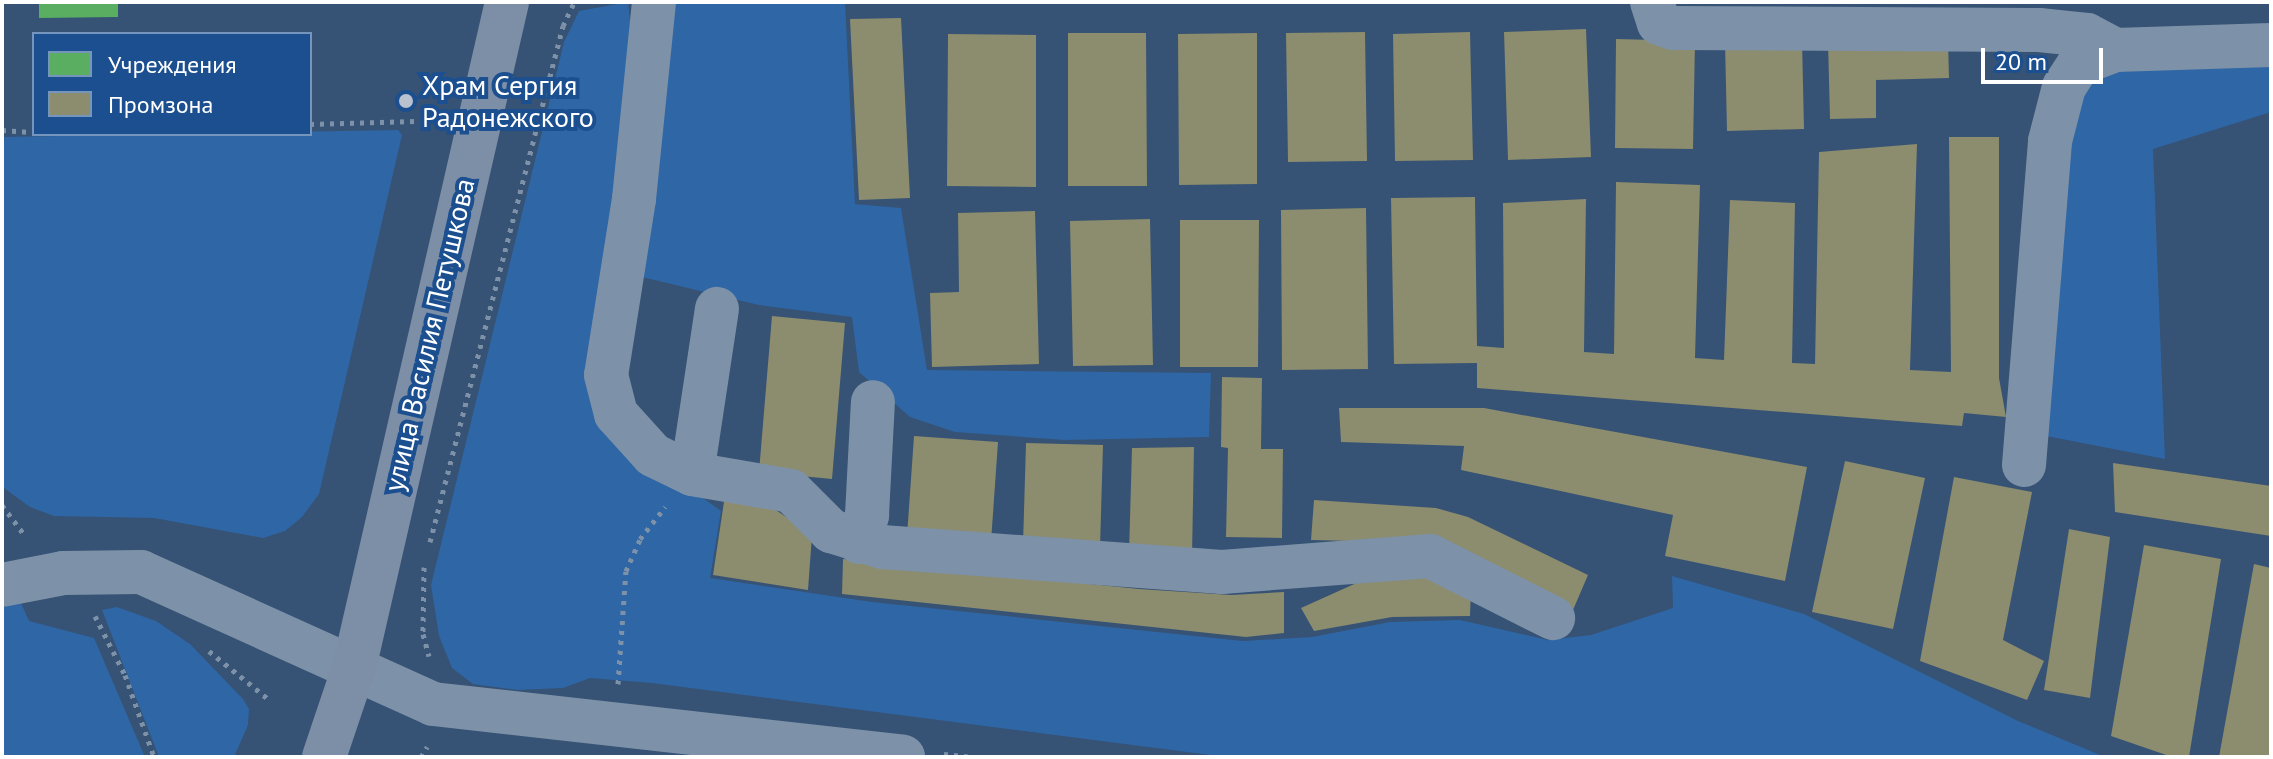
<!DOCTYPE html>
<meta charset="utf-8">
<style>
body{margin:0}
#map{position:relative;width:2273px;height:759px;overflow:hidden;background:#365274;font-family:"PT Sans",sans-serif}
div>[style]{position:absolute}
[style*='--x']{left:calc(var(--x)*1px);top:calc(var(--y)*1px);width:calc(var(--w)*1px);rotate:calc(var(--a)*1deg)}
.green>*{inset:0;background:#2f66a5}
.public>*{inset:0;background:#5aae61}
.industry>*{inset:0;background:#8c8c6e}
.path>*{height:5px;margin-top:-2.5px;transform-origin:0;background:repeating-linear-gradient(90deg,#7d92a8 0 4px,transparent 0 10px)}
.minor>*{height:44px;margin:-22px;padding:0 22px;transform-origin:22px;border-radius:22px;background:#7d92a8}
.major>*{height:44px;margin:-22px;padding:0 22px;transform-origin:22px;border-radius:22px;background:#7d8ea7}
.dots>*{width:22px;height:22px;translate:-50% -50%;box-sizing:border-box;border:4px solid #1b4f8f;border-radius:50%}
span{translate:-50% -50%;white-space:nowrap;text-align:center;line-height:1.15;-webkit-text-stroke:8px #1b4f8f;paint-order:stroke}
.poi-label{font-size:28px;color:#fff}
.left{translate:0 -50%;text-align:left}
.street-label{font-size:28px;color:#fff}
.frame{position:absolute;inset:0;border:4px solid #fff;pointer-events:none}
.legend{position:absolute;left:32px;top:32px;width:280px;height:104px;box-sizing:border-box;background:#1b4f8f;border:2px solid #7695bc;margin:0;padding:10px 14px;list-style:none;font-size:24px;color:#fff}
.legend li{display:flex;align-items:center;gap:16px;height:40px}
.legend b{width:40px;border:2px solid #7695bc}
.scale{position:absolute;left:1981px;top:48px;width:122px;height:36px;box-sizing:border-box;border:4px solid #fff;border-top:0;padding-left:10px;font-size:24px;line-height:28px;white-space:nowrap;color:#fff;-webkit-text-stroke:6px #1b4f8f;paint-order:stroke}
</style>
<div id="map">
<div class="green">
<i style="clip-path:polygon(628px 2px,632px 38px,669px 2px,845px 2px,855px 204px,901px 208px,927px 370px,1211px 373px,1209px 437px,1065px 440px,955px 432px,910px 417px,859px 372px,852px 317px,759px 305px,621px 272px,594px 381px,699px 495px,721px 511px,710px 578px,872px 602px,1243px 641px,1312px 637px,1390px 622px,1460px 620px,1548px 640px,1591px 635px,1673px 608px,1672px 576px,1804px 614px,2018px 721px,2105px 757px,1226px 757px,652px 683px,590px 678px,563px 688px,518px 690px,473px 684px,452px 668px,439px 636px,431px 585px,564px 42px,579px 11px)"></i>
<i style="clip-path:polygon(2271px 59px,2271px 112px,2153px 149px,2165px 459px,2041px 435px,2071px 116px,2090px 85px,2121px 70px)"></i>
<i style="clip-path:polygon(398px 130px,402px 135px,319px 494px,302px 517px,285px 531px,263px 538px,154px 518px,54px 516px,30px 507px,4px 488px,2px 137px)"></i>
<i style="clip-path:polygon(2px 560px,29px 621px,94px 638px,145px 757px,2px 757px)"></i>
<i style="clip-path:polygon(117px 607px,156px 621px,190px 644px,243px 699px,249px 709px,248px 725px,234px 757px,159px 757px,102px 610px)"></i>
</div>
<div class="public">
<i style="clip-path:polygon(39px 2px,118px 2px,118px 17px,39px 18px)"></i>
</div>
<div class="industry">
<i style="clip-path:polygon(901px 18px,910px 198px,859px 200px,850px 19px)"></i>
<i style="clip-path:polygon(1586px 29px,1591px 157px,1508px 160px,1504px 32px)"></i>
<i style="clip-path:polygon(1365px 32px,1367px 161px,1288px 162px,1286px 33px)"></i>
<i style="clip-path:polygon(1470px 32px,1473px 160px,1395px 161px,1393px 34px)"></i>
<i style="clip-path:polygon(1068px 33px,1146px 33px,1147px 186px,1068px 186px)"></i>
<i style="clip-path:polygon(1257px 33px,1257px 184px,1179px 185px,1178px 34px)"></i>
<i style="clip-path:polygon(948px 34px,1036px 35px,1036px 187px,947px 186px)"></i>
<i style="clip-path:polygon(1616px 39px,1695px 41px,1693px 149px,1615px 148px)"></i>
<i style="clip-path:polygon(1948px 39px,1949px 78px,1876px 80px,1876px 118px,1830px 119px,1828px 42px)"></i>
<i style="clip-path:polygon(1802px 40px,1804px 129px,1727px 131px,1725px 42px)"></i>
<i style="clip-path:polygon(1949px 137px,1999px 137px,1999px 378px,2006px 417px,1964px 413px,1962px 426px,1477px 388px,1477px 363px,1394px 364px,1391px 198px,1475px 197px,1477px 346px,1504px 348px,1503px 203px,1586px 199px,1584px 352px,1614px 354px,1616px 182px,1700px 185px,1695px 358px,1724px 360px,1730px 200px,1795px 203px,1792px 363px,1815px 364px,1819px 152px,1917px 144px,1910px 370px,1951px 372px)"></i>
<i style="clip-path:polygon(1366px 208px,1368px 369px,1282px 370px,1281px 210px)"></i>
<i style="clip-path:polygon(1035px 211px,1039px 364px,932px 367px,930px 293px,959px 292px,958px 213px)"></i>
<i style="clip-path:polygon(1150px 219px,1153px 365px,1073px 366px,1070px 221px)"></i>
<i style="clip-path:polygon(1180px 220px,1259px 220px,1258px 367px,1180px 367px)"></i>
<i style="clip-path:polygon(772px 316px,845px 323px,832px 479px,759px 472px)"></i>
<i style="clip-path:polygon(1222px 377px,1262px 378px,1261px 449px,1283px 449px,1282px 538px,1226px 537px,1228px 448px,1221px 447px)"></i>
<i style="clip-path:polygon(1339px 408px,1484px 408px,1807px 467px,1785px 581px,1665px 556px,1673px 515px,1461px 470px,1464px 446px,1341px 442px)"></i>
<i style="clip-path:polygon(914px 436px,998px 442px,991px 542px,907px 536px)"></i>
<i style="clip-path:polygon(1026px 443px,1103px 445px,1100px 548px,1023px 545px)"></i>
<i style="clip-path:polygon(1194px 447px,1192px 556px,1129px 554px,1132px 448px)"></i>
<i style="clip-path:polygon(1845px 461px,1925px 478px,1893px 629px,1812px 612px)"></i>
<i style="clip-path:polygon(2113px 463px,2271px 486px,2271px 536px,2115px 512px)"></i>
<i style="clip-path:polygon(1954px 477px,2032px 492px,2003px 640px,2044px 661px,2027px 700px,1920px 661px)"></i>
<i style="clip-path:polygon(725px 495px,776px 510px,812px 535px,808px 590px,713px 575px)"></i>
<i style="clip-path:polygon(1314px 500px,1436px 508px,1468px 517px,1588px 575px,1573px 610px,1440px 543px,1311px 540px)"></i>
<i style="clip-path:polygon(2069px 529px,2110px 537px,2090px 698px,2044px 690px)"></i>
<i style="clip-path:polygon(2144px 545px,2221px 559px,2189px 757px,2172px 757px,2111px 736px)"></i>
<i style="clip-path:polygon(843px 559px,1139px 589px,1231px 595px,1284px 592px,1284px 633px,1246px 637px,842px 594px)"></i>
<i style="clip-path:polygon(2254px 564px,2271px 568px,2271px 757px,2219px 757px)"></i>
<i style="clip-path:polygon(1400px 572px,1471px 588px,1470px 616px,1392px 617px,1314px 631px,1301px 608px,1372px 576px)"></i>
</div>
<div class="path">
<i style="--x:310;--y:124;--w:105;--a:-1.6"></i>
<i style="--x:2;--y:130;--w:32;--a:4"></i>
<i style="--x:2;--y:505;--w:39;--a:53"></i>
<i style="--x:430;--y:542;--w:533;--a:-75.55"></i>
<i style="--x:563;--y:26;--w:26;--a:-65"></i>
<i style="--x:424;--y:567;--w:67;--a:90.9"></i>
<i style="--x:423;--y:634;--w:23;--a:75"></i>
<i style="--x:95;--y:616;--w:66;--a:63"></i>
<i style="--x:125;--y:675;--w:87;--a:70.5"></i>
<i style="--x:209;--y:651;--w:75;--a:39"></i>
<i style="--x:618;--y:684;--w:113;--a:-86"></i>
<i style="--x:626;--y:571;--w:35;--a:-66"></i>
<i style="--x:640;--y:539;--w:41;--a:-52"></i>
<i style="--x:944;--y:754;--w:27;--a:6"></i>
<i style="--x:421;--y:757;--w:12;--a:-59"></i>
</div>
<div class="minor">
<i style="--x:654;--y:2;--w:198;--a:95.8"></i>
<i style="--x:634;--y:199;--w:178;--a:99"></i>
<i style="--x:606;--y:375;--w:40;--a:75.6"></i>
<i style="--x:616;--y:414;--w:55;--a:47.9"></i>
<i style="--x:653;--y:455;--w:43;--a:26"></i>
<i style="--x:692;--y:474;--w:100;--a:9.7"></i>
<i style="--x:791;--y:491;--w:57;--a:45"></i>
<i style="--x:831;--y:531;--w:53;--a:17.4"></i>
<i style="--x:882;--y:547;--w:341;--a:4.2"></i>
<i style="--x:1222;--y:572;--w:209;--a:-4.4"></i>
<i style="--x:1430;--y:556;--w:138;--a:26.8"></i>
<i style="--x:1652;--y:2;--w:22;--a:72"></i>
<i style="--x:1659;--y:23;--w:15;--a:20"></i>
<i style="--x:1673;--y:28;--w:366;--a:0.3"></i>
<i style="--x:2039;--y:30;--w:48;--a:5.9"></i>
<i style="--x:2087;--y:35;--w:32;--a:28"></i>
<i style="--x:2024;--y:465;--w:325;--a:-85.4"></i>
<i style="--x:2050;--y:141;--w:56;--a:-75.5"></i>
<i style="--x:2064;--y:87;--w:27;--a:-57"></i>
<i style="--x:2079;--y:64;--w:39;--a:-21"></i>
<i style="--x:2115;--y:50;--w:156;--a:-1.8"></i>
<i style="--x:692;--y:474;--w:167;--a:-81.4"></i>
<i style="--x:859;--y:542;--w:28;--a:-73"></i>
<i style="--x:867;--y:515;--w:113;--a:-87"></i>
<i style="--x:2;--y:585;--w:62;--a:-11.1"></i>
<i style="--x:63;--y:573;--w:78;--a:-0.7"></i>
<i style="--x:141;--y:572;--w:320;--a:24.3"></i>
<i style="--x:433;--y:704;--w:473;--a:6.4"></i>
</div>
<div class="major">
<i style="--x:324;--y:757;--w:94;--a:-71.4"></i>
<i style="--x:354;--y:668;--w:683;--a:-77.06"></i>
</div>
<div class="dots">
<i style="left:406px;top:101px;background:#b9c2ce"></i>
</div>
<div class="poi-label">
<span class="left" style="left:422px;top:101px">Храм Сергия<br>Радонежского</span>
</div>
<div class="street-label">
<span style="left:429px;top:335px;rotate:-77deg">улица Василия Петушкова</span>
</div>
<div class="frame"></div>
<ul class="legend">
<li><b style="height:22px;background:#5aae61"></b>Учреждения</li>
<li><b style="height:22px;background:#8c8c6e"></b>Промзона</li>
</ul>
<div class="scale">20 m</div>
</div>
